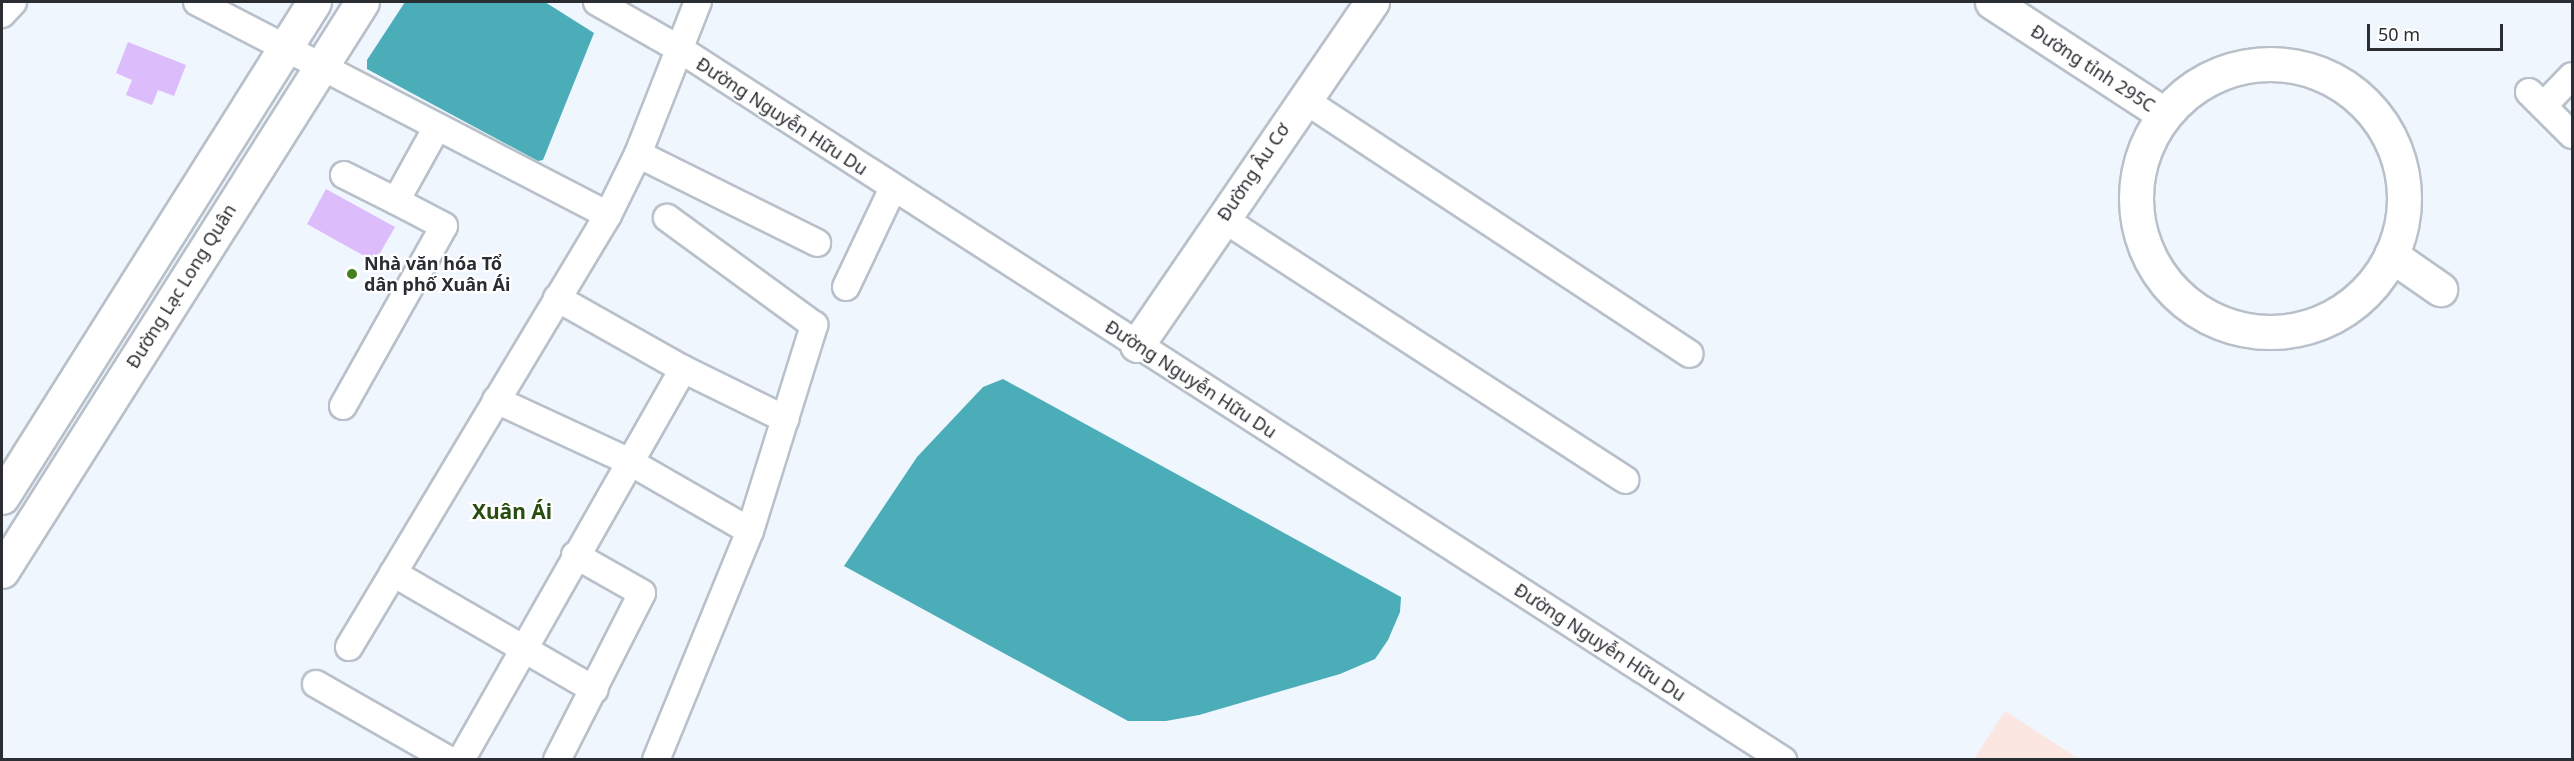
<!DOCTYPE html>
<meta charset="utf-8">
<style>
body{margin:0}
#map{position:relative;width:2574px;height:761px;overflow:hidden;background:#f0f6fe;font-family:"Noto Sans",sans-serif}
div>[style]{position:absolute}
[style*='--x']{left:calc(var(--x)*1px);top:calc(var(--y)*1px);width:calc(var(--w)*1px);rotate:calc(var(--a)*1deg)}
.commercial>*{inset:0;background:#fbe6e2}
.water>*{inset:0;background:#4badb8}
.building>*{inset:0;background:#dcbcfa}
.roads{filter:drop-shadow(2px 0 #b8c0c9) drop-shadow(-2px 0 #b8c0c9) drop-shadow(0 2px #b8c0c9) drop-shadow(0 -2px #b8c0c9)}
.minor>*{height:26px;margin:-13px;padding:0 13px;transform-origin:13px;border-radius:13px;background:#fff}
.major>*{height:33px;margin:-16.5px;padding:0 16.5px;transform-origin:16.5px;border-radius:16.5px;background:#fff}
.major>.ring{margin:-16.5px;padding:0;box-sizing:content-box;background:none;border:33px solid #fff;border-radius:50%}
.dots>*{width:16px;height:16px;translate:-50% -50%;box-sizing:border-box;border:3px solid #fff;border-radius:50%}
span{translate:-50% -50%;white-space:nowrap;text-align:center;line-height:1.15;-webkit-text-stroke:4.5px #fff;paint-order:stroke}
.street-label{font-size:18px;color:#2a2d31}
.poi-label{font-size:18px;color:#2a2d31;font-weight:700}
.left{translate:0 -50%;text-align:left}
.quarter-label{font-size:21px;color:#274e0f;font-weight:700}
.frame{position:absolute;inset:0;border:3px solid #2a2d31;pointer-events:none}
.scale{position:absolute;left:2367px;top:24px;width:136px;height:27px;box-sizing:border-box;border:3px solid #2a2d31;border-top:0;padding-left:8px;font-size:18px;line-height:21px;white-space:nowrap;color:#2a2d31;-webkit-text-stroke:4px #fff;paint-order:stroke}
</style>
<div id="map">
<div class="commercial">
<i style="clip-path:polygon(2005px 711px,2079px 759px,1974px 759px)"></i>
</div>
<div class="water">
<i style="clip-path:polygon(405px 2px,545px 2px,594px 33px,543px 160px,538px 161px,367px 69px,367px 60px)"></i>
<i style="clip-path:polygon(1003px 379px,1401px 597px,1400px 612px,1388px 640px,1375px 659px,1340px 674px,1199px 715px,1166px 721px,1128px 721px,844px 566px,917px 457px,983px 387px)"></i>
</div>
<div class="building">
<i style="clip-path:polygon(128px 42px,186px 65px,174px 96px,158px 90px,152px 105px,126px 95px,132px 80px,116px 73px)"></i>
<i style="clip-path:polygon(326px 189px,395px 227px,375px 262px,307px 224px)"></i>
</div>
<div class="roads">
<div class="minor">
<i style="--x:197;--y:2;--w:463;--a:27.4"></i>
<i style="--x:597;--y:2;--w:93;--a:29.6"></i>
<i style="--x:678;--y:48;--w:1315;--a:32.8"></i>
<i style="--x:2;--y:14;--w:16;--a:-47"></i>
<i style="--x:2529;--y:92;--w:61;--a:45"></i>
<i style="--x:1303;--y:99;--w:463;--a:33.4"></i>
<i style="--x:2544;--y:105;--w:40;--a:-46"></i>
<i style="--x:638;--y:154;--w:200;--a:26.4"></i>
<i style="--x:344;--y:175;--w:58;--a:26.6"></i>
<i style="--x:1222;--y:218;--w:481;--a:33"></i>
<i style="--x:846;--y:287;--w:110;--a:-64.6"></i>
<i style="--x:557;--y:298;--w:145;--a:29.4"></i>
<i style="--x:683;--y:369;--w:114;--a:26.1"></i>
<i style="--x:496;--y:400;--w:148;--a:24.8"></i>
<i style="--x:630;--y:462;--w:138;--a:29.9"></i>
<i style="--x:343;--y:406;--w:206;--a:-60.7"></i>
<i style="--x:444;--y:226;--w:54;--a:-152.5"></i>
<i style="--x:396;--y:201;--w:85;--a:-61"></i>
<i style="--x:393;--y:573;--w:233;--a:30.1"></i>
<i style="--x:349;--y:647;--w:504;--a:-59.06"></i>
<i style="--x:608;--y:215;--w:68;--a:-63.8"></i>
<i style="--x:638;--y:154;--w:163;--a:-68.5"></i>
<i style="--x:316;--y:684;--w:153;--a:29.7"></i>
<i style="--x:461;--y:760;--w:450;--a:-60.4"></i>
<i style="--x:557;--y:760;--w:187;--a:-63"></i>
<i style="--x:642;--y:593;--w:77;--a:-150.4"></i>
<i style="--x:656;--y:760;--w:248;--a:-67.7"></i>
<i style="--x:750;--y:531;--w:216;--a:-72.7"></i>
<i style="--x:814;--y:325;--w:182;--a:-143.9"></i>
</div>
<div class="major">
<i style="--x:1992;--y:2;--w:205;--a:33.1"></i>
<i class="ring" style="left:2136px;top:64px;width:235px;height:235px"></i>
<i style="--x:2391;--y:255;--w:60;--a:34.8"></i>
<i style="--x:1137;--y:345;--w:416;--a:-55.6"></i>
<i style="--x:2;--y:497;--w:585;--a:-57.78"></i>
<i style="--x:2;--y:571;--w:673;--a:-57.68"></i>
</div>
</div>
<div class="dots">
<i style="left:352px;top:274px;background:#43801d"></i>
</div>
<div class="street-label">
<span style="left:2093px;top:68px;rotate:33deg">Đường tỉnh 295C</span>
<span style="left:782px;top:116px;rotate:33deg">Đường Nguyễn Hữu Du</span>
<span style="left:1253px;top:172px;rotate:-56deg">Đường Âu Cơ</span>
<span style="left:181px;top:286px;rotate:-58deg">Đường Lạc Long Quân</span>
<span style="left:1191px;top:379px;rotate:33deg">Đường Nguyễn Hữu Du</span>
<span style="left:1600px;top:642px;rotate:33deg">Đường Nguyễn Hữu Du</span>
</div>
<div class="poi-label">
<span class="left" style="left:364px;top:274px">Nhà văn hóa Tổ<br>dân phố Xuân Ái</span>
</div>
<div class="quarter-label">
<span style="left:512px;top:511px">Xuân Ái</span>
</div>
<div class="frame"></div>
<div class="scale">50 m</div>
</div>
